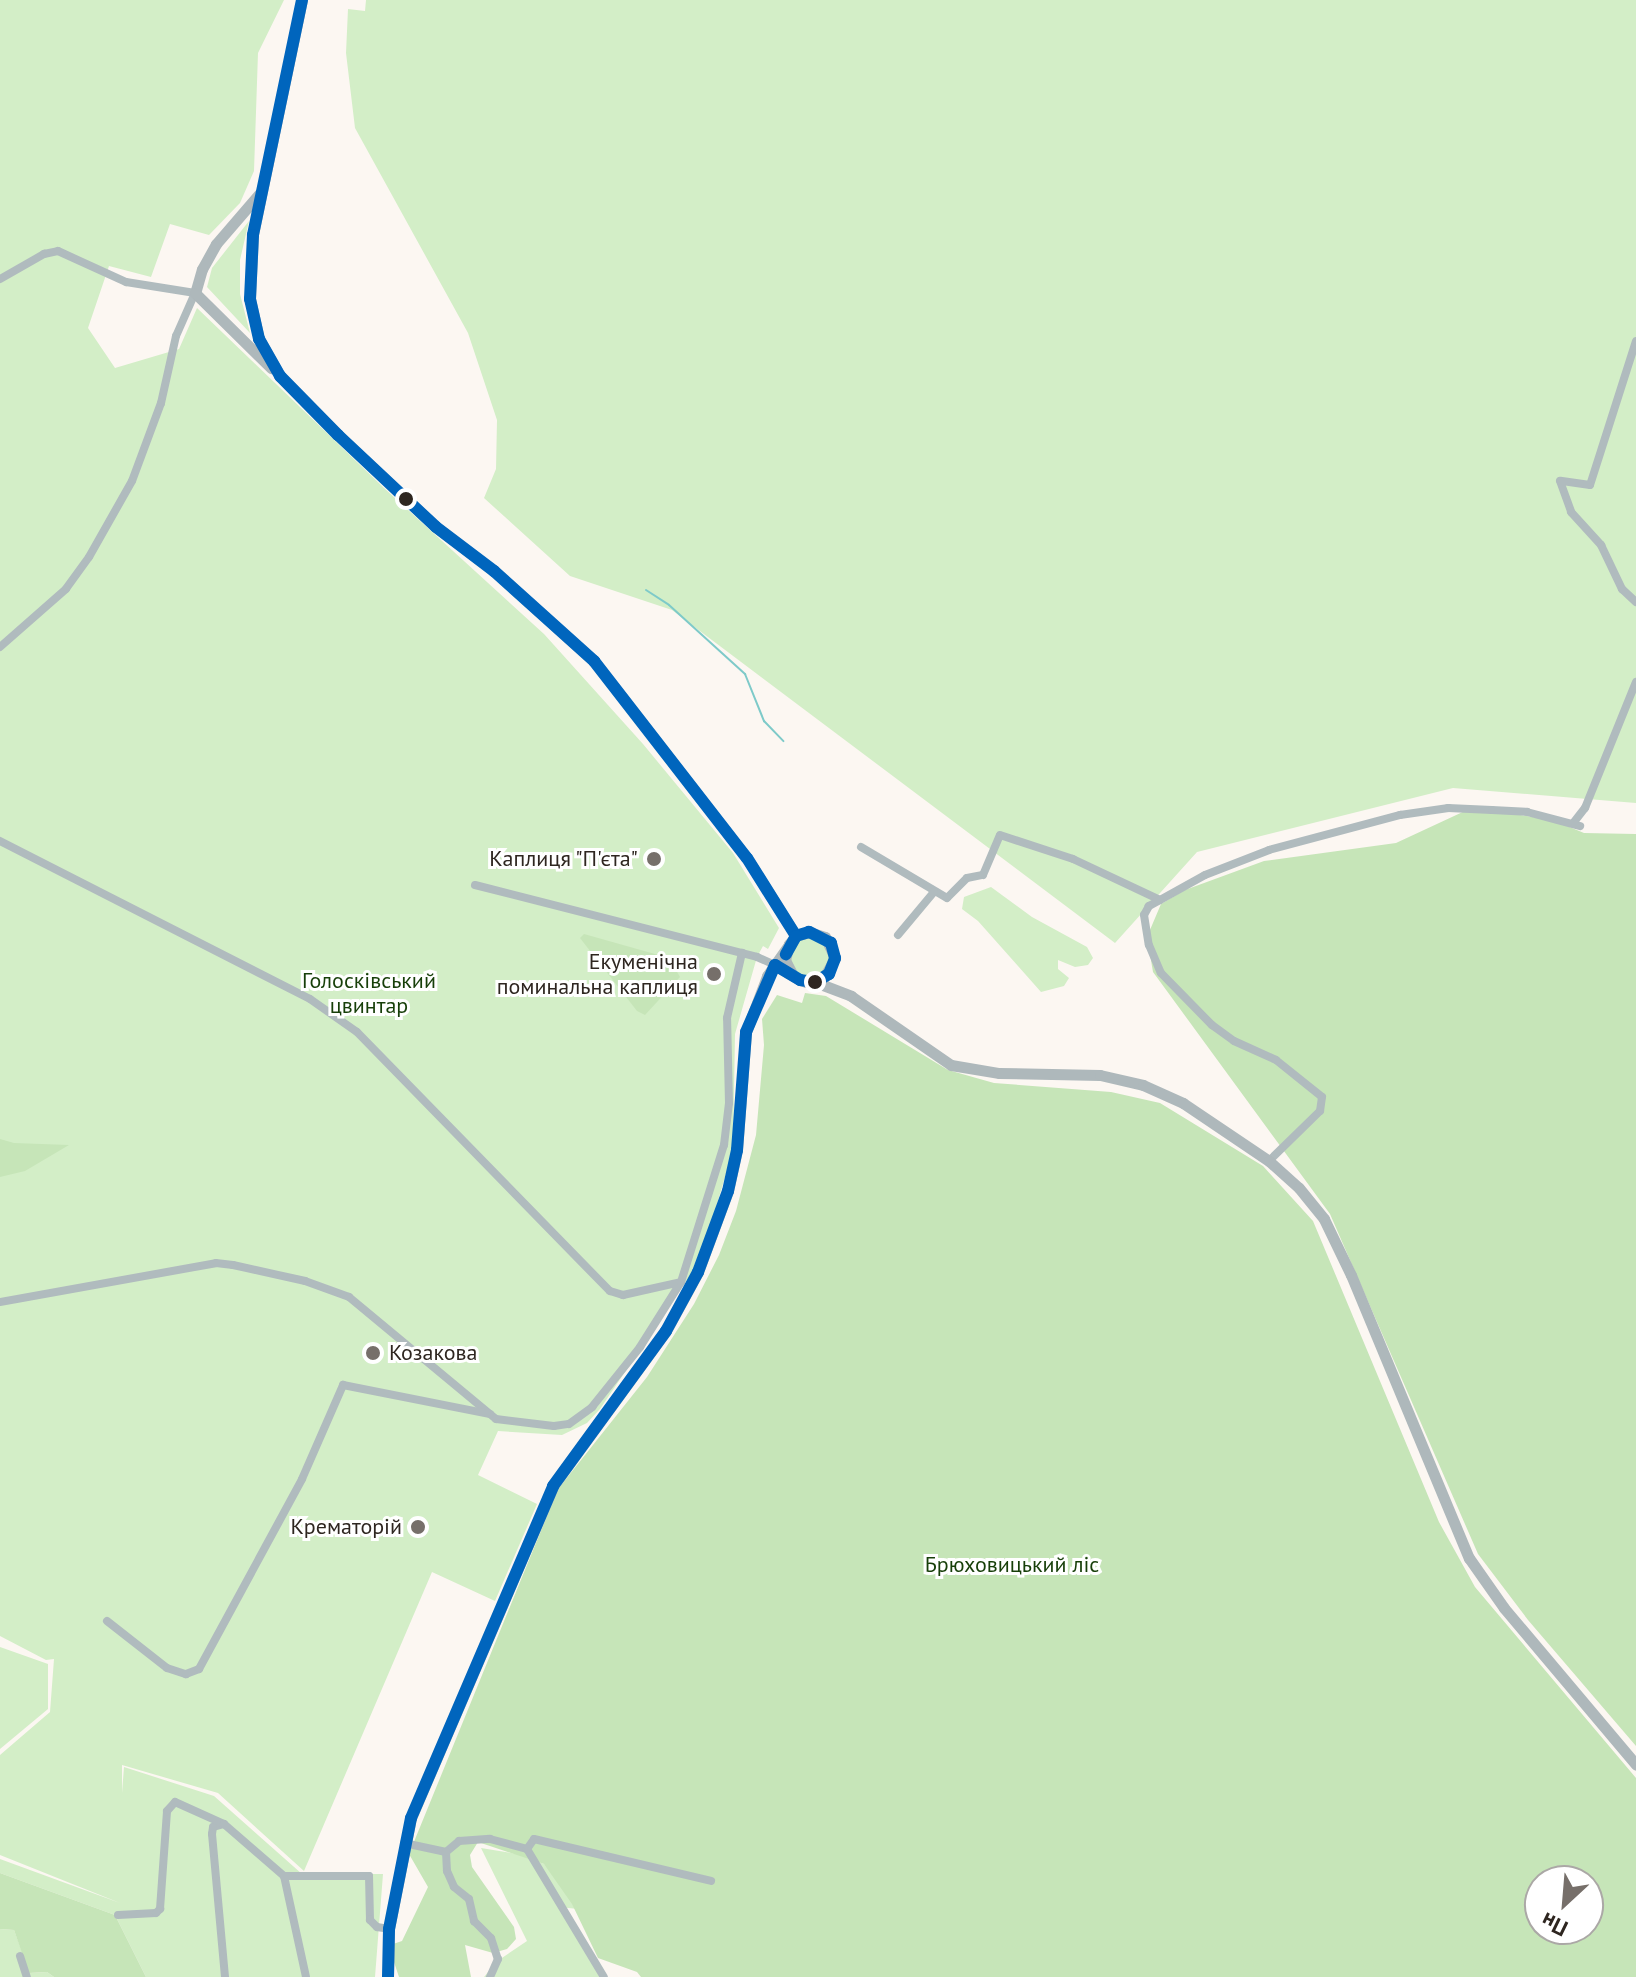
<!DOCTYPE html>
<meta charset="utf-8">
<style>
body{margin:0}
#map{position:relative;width:1636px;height:1977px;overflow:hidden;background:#fcf7f2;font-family:"PT Sans",sans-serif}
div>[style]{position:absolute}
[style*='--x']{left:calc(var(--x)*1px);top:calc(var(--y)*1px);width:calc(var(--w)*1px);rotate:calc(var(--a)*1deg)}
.green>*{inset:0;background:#d3eec7}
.forest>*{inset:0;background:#c6e5b8}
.stream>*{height:2px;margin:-1px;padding:0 1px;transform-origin:1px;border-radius:1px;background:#7ecac9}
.street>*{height:8px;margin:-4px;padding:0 4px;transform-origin:4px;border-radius:4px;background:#b0bbbe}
.secondary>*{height:11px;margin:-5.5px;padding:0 5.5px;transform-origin:5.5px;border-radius:5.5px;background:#aeb8bb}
.bus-1>*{height:12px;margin:-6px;padding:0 6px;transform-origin:6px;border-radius:6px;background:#0065bd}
.dots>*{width:22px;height:22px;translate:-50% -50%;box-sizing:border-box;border:4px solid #fff;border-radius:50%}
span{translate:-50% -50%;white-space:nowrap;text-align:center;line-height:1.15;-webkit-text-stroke:6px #fff;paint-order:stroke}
.poi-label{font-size:22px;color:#2e2620}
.right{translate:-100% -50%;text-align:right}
.left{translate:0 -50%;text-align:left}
.park-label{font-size:22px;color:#173f09}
.north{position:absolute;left:1524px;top:1865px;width:80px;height:80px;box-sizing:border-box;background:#fff;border:2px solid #aba8a6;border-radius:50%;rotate:206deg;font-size:22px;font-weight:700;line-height:32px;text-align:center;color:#2e2620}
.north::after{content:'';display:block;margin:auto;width:28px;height:36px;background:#766f6a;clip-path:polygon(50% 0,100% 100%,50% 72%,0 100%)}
</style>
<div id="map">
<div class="green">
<i style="clip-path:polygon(0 0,284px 0,258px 53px,254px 171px,240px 203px,209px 235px,170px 224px,151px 277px,109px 266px,88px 328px,115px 368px,179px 349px,197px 308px,384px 488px,544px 634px,643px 744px,733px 853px,779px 928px,768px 949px,763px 946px,757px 957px,735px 1034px,733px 1150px,714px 1214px,691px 1274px,600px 1409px,587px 1423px,562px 1435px,498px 1431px,478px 1475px,537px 1504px,495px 1601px,432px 1572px,304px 1871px,218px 1793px,122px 1765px,122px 1793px,124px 1767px,214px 1796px,302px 1874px,383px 1874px,375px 1977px,146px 1977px,115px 1915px,0 1873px,0 1859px,120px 1903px,0 1855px,0 1755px,50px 1712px,54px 1659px,46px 1660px,0 1636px)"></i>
<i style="clip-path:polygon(366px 0,1636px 0,1636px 803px,1453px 788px,1197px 852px,1115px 943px,672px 610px,570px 576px,484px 498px,496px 469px,497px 420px,468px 333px,355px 128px,346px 53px,348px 9px,365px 11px)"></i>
<i style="clip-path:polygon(249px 221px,240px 260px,240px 294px,250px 333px,207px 287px,212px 268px)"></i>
<i style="clip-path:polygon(991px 887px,1032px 917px,1087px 947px,1093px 958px,1088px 965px,1075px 967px,1058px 960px,1058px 969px,1069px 978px,1064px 986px,1041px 992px,978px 921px,962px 909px,964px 897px)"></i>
<i style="clip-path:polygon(801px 934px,831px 943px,829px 974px,800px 980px,786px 952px)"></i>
<i style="clip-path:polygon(0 1647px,48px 1664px,48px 1709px,0 1749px)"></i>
<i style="clip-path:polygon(481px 1848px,517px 1854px,700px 1922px,559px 1907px,602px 1977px,484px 1977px,496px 1962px,527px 1941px)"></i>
<i style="clip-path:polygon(0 1929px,14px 1930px,30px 1973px,47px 1972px,54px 1977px,0 1977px)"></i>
</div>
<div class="forest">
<i style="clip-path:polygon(1467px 810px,1492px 810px,1555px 821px,1584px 833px,1636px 834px,1636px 1746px,1528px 1620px,1478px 1554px,1330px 1214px,1153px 972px,1147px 937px,1161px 904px,1185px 890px,1264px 861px,1396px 843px)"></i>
<i style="clip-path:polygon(584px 934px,669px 958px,680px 977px,645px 1015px,637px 1011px,580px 938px)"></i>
<i style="clip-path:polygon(evenodd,805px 993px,826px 996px,948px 1070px,994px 1083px,1111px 1092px,1160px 1103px,1263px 1166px,1313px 1221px,1439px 1522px,1475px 1587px,1636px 1778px,1636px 1977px,641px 1977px,637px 1972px,598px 1958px,572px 1904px,544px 1864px,478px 1842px,470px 1855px,472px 1867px,514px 1927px,516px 1939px,507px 1949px,493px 1953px,465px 1945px,471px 1977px,399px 1977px,393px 1959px,393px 1944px,402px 1941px,428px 1887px,409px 1854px,558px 1489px,647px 1377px,694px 1304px,719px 1255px,736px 1211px,756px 1135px,764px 1045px,762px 1019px,777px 995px,802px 1003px,805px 993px,1540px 1881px,1588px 1881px,1588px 1929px,1540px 1929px,1540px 1881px)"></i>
<i style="clip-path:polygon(0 1139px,14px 1143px,69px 1145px,25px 1171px,0 1177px)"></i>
<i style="clip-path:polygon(0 1873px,115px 1915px,146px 1977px,54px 1977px,47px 1972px,29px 1973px,14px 1930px,0 1929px)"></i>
</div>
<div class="stream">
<i style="--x:646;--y:590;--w:27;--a:33"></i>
<i style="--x:669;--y:605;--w:103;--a:42.2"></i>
<i style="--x:745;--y:674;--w:51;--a:68"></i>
<i style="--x:764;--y:721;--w:28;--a:46"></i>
</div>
<div class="street">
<i style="--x:0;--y:279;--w:51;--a:-29.6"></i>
<i style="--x:44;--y:254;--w:14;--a:-12"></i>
<i style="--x:58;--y:251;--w:75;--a:24.5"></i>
<i style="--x:126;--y:282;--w:70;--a:9.1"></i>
<i style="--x:195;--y:293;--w:47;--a:113.8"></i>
<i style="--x:176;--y:336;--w:69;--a:102.6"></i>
<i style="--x:161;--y:403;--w:83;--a:110.4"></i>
<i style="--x:132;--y:481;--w:87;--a:119.5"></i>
<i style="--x:89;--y:557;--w:39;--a:126"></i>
<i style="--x:66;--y:589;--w:88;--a:138.7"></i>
<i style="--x:1636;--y:341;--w:151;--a:107.7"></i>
<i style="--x:1590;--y:485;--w:30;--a:-172"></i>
<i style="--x:1560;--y:481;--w:33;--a:70"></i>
<i style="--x:1571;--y:512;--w:45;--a:47.7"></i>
<i style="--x:1601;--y:545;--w:49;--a:64.5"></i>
<i style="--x:1622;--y:589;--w:19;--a:43"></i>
<i style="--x:1574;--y:822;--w:18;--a:-52"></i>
<i style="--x:1585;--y:808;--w:136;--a:-68"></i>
<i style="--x:0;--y:841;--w:348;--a:27"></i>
<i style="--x:310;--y:999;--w:57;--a:35.1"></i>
<i style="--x:357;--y:1032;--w:362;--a:45.7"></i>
<i style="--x:610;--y:1291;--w:14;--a:17"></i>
<i style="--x:623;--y:1295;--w:59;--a:-12.6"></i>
<i style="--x:861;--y:847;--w:100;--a:30.7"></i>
<i style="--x:947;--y:898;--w:28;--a:-45"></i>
<i style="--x:967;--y:878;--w:16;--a:-11"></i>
<i style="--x:983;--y:875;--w:43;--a:-67"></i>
<i style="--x:1000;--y:835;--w:77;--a:18.2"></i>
<i style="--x:1073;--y:859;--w:96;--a:25.2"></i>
<i style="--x:1160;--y:900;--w:51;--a:-29.1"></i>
<i style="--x:1205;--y:875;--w:69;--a:-21.3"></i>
<i style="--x:1269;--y:850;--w:136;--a:-15"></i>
<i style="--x:1400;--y:815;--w:49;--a:-8.3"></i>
<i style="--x:1448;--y:808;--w:44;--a:2.6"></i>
<i style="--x:1492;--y:810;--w:35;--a:3"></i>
<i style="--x:1527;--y:812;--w:55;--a:14.8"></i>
<i style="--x:475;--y:885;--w:291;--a:14.3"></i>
<i style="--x:757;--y:957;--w:20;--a:24"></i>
<i style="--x:1160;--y:900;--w:13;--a:151"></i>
<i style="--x:1149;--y:906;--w:10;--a:119"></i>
<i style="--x:1144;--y:915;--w:30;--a:81"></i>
<i style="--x:1149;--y:945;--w:30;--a:67"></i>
<i style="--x:1161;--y:973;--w:73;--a:45.6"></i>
<i style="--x:1212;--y:1025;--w:27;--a:36"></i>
<i style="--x:1234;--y:1041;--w:46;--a:24.3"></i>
<i style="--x:1276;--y:1060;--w:59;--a:38.8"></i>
<i style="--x:1322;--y:1097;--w:14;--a:98"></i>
<i style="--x:1320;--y:1111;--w:71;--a:135.6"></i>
<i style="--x:898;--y:935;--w:56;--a:-50.1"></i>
<i style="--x:0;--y:1302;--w:219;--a:-10.2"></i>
<i style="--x:216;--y:1263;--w:17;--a:7"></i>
<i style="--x:233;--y:1265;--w:74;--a:12.5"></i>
<i style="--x:305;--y:1281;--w:47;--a:20"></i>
<i style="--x:349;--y:1297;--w:191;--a:39.7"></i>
<i style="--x:496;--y:1419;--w:58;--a:6.9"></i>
<i style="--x:554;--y:1426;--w:15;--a:-8"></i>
<i style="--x:569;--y:1424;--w:29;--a:-36"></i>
<i style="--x:592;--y:1407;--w:77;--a:-51.3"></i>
<i style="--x:640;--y:1347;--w:77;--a:-57.8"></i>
<i style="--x:681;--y:1282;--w:144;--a:-72.6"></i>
<i style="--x:724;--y:1145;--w:42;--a:-83.2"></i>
<i style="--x:729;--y:1103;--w:85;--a:-91.3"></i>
<i style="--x:727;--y:1018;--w:67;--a:-77"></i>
<i style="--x:107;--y:1621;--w:76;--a:38.1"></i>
<i style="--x:167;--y:1668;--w:20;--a:18"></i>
<i style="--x:186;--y:1674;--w:14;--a:-21"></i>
<i style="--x:199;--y:1669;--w:216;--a:-61.5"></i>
<i style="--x:302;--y:1479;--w:103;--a:-66.4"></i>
<i style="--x:343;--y:1385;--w:150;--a:11.2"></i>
<i style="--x:224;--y:1824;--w:11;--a:165"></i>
<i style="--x:213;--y:1827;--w:7;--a:98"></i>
<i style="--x:212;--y:1834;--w:144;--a:84.8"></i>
<i style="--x:404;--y:1843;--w:43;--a:12.1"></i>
<i style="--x:446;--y:1852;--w:17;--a:-40"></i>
<i style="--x:459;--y:1841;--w:31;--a:-4"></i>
<i style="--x:490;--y:1839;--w:38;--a:15"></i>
<i style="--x:527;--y:1849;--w:12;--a:-55"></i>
<i style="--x:534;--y:1839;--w:182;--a:13.3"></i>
<i style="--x:527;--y:1849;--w:149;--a:59"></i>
<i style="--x:446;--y:1852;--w:19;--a:87"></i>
<i style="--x:447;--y:1871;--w:17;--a:66"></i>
<i style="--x:454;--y:1887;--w:19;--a:39"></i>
<i style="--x:469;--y:1899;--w:23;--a:77"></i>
<i style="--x:474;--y:1921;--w:24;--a:45"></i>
<i style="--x:491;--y:1938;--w:22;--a:72"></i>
<i style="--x:498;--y:1959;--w:20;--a:114"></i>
<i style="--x:284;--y:1876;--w:103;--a:77.7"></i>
<i style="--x:118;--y:1915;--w:38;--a:-3"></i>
<i style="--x:156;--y:1913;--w:6;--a:-45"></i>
<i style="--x:160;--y:1909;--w:98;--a:-85.9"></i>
<i style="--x:167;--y:1811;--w:12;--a:-48"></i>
<i style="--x:175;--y:1802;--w:54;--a:24.2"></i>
<i style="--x:224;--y:1824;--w:79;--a:40.9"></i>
<i style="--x:284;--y:1876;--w:85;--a:0"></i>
<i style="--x:369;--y:1876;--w:44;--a:88.7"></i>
<i style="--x:370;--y:1920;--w:10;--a:45"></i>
<i style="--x:377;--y:1927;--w:12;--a:9"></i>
<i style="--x:20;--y:1956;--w:22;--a:72"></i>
</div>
<div class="secondary">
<i style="--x:302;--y:0;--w:240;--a:101.8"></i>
<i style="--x:253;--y:235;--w:64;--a:92.7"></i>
<i style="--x:250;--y:299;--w:41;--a:77.3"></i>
<i style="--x:259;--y:339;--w:43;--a:60.4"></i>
<i style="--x:280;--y:376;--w:83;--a:45.5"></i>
<i style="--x:338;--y:435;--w:134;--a:43.2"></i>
<i style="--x:436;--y:527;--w:73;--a:37.2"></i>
<i style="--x:494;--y:571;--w:135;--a:42"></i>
<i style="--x:594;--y:661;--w:249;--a:52.2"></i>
<i style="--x:747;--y:858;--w:92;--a:57.9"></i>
<i style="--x:259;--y:194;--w:66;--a:130.7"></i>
<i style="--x:216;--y:244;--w:29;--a:119"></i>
<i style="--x:202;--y:269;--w:25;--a:106"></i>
<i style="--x:195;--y:293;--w:107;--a:44.6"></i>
<i style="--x:775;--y:965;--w:29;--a:31"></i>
<i style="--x:800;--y:980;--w:6;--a:18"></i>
<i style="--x:806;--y:982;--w:17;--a:-10"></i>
<i style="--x:823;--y:979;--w:24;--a:-60"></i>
<i style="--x:835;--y:958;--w:23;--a:-115"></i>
<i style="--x:825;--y:937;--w:17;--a:-163"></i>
<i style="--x:809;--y:932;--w:14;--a:163"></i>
<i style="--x:796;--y:936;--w:11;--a:131"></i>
<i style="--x:789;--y:944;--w:16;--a:104"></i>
<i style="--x:785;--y:960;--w:18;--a:63"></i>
<i style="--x:815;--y:982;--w:39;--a:21"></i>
<i style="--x:851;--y:996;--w:121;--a:34.6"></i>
<i style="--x:951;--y:1065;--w:49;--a:9.5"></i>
<i style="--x:999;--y:1073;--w:101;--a:1.1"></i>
<i style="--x:1100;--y:1075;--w:44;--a:13.1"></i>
<i style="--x:1143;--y:1085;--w:44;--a:24.2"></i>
<i style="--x:1183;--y:1103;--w:104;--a:34"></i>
<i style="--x:1269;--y:1161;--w:40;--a:42"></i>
<i style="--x:1299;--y:1188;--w:40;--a:51"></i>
<i style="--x:1324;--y:1219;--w:62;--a:64.3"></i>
<i style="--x:1351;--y:1275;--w:307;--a:67.4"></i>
<i style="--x:1469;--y:1558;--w:61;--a:55"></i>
<i style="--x:1504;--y:1608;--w:205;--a:49.9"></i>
<i style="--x:388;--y:1977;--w:48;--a:-88.8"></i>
<i style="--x:389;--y:1929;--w:113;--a:-78.8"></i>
<i style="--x:411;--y:1818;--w:361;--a:-66.8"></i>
<i style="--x:553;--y:1486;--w:192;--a:-53.9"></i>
<i style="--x:666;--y:1331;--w:67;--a:-61.5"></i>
<i style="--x:698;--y:1272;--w:86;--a:-69.7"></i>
<i style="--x:728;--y:1191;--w:42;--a:-77.6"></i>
<i style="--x:737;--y:1150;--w:118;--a:-85.6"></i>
<i style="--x:746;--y:1032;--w:60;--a:-69.4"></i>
<i style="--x:767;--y:976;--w:39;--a:-55"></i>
</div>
<div class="bus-1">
<i style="--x:302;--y:0;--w:240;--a:101.8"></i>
<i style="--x:253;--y:235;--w:64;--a:92.7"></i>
<i style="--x:250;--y:299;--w:41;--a:77.3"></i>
<i style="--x:259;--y:339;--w:43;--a:60.4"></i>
<i style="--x:280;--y:376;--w:83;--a:45.5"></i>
<i style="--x:338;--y:435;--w:134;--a:43.2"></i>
<i style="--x:436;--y:527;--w:73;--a:37.2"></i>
<i style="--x:494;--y:571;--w:135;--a:42"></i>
<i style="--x:594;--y:661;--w:249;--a:52.2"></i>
<i style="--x:747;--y:858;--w:92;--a:57.9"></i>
<i style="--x:775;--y:965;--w:29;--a:31"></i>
<i style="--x:800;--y:980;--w:15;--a:8"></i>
<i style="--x:815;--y:982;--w:16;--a:-30"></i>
<i style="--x:829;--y:974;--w:17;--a:-69"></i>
<i style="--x:835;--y:958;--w:16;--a:-105"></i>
<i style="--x:831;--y:943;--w:25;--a:-153"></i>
<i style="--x:809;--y:932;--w:14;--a:163"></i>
<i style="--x:796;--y:936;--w:21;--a:119"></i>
<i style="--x:388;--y:1977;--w:48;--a:-88.8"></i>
<i style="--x:389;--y:1929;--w:113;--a:-78.8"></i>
<i style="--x:411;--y:1818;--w:361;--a:-66.8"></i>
<i style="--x:553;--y:1486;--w:192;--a:-53.9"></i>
<i style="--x:666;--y:1331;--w:67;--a:-61.5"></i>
<i style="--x:698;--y:1272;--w:86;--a:-69.7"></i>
<i style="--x:728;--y:1191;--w:42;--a:-77.6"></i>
<i style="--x:737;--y:1150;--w:118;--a:-85.6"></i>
<i style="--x:746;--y:1032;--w:73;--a:-66.6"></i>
</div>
<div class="dots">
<i style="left:406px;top:499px;background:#2e2620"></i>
<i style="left:654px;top:859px;background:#766f6a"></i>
<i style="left:714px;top:974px;background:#766f6a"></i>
<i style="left:815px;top:982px;background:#2e2620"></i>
<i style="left:373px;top:1353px;background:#766f6a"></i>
<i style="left:418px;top:1527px;background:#766f6a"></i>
</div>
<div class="poi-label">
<span class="right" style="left:638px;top:859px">Каплиця "П'єта"</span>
<span class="right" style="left:698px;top:974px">Екуменічна<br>поминальна каплиця</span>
<span class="left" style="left:389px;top:1353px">Козакова</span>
<span class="right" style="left:402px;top:1527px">Крематорій</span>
</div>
<div class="park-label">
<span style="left:369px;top:993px">Голосківський<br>цвинтар</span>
<span style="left:1012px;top:1565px">Брюховицький ліс</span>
</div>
<div class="north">Пн</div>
</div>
